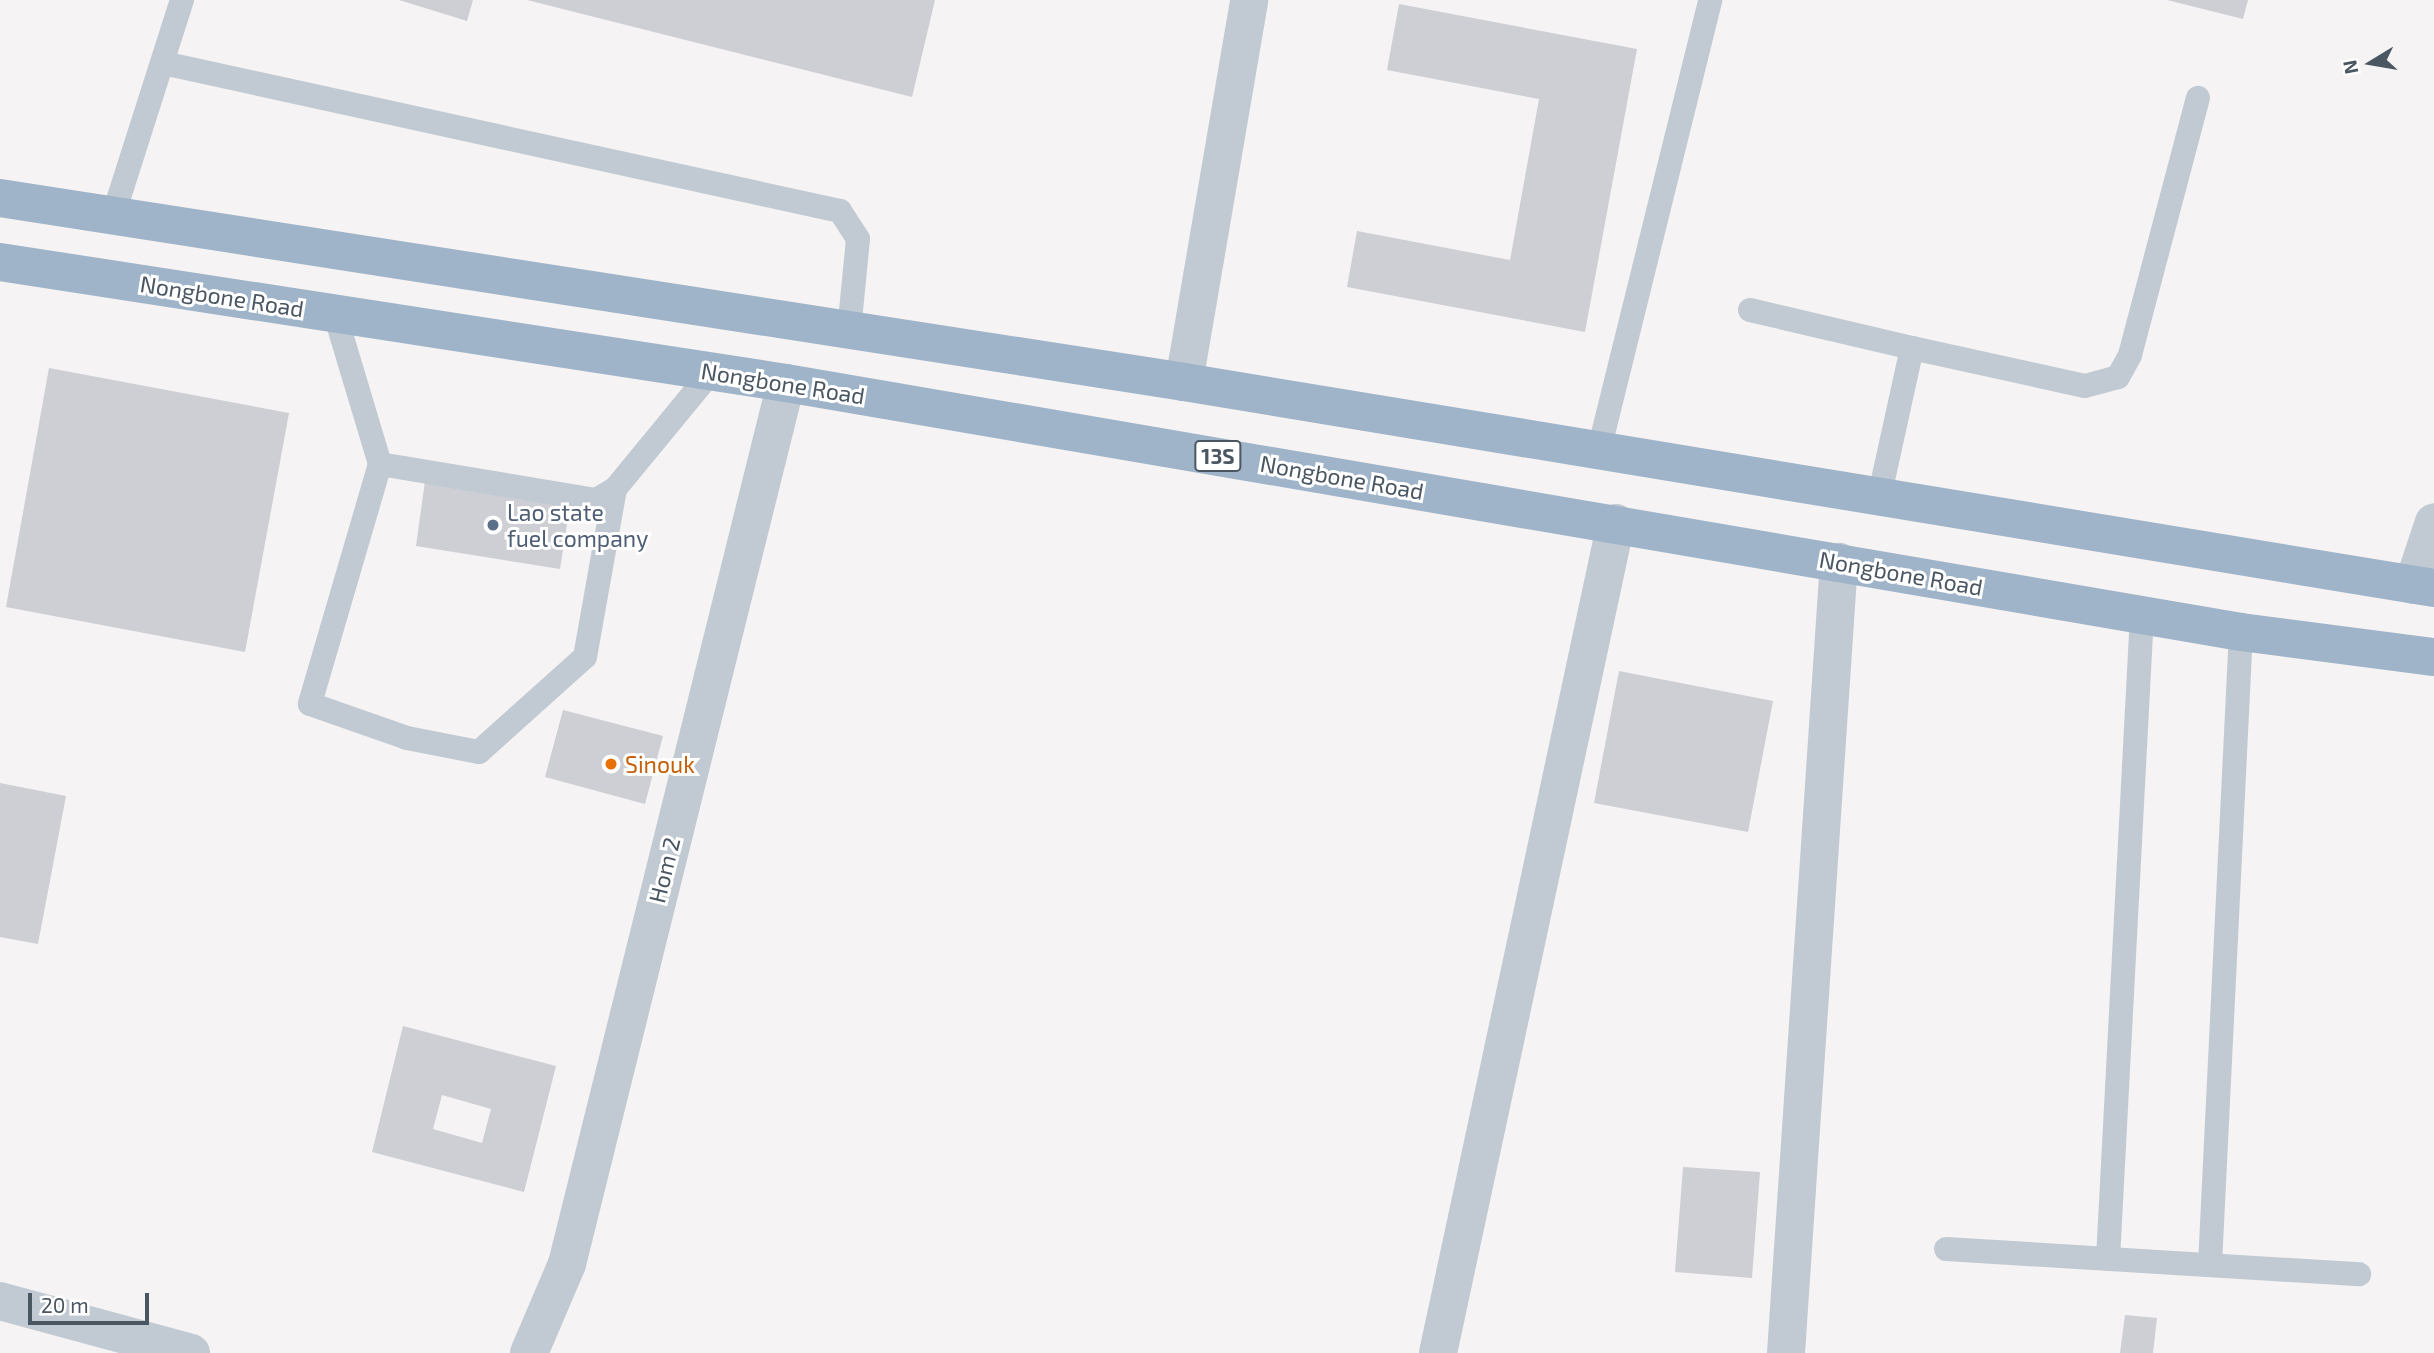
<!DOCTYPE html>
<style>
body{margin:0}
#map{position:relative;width:2434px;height:1353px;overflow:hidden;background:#f5f3f3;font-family:"Exo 2",sans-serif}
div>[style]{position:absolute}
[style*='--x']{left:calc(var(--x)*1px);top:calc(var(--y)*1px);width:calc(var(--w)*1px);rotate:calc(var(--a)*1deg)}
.building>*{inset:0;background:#cdcfd5}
.service>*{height:24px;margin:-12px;padding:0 12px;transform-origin:12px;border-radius:12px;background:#c1cad2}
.minor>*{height:38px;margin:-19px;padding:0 19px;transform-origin:19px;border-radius:19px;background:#c1cad2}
.trunk>*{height:38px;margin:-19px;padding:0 19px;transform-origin:19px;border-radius:19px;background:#9fb4c9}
.dots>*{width:19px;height:19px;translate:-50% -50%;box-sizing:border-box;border:4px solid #fff;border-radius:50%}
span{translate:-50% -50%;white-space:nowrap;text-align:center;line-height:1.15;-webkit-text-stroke:6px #fff;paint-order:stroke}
.shield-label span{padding:2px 5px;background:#fff;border:2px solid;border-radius:5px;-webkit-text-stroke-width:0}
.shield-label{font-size:21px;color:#4a5661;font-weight:700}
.street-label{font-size:23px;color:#4a5661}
.service-label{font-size:23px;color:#4e5e75}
.left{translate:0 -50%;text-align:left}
.food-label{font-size:23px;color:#c56008}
.north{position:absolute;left:2336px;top:28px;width:70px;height:70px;-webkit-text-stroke:5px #fff;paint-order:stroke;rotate:259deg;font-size:19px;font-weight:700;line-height:28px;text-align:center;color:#4a5661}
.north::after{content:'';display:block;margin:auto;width:24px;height:32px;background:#4a5661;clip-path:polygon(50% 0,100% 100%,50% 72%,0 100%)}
.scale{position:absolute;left:28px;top:1293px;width:121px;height:32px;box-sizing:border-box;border:4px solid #4a5661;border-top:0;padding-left:9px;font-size:21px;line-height:24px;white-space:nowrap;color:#4a5661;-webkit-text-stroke:5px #fff;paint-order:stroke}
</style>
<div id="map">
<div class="building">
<i style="clip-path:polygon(399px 0,473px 0,467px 21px)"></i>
<i style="clip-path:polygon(527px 0,935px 0,912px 97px)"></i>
<i style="clip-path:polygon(2167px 0,2248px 0,2243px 19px)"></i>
<i style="clip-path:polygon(1399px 4px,1637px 49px,1585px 332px,1347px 287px,1357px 231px,1510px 260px,1539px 99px,1387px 70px)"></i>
<i style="clip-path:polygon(49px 368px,289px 413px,245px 652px,6px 607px)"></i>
<i style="clip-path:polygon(425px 481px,570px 505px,560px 569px,416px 546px)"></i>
<i style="clip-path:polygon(1619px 671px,1773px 701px,1748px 832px,1594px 803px)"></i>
<i style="clip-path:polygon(563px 710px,663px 736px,645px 804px,545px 777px)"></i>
<i style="clip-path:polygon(0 783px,66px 796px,38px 944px,0 937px)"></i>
<i style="clip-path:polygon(evenodd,403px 1026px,556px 1066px,524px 1192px,372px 1152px,403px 1026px,442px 1095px,491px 1109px,482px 1143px,433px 1129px,442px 1095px)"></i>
<i style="clip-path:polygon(1683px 1167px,1760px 1172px,1752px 1278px,1675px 1272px)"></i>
<i style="clip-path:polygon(2125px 1315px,2157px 1318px,2153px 1353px,2120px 1353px)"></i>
</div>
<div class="service">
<i style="--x:163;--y:63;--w:693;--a:12.33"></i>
<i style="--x:840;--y:211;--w:33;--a:57"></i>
<i style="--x:858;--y:239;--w:91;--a:95.6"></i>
<i style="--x:113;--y:216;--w:227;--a:-72.3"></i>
<i style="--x:1750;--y:310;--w:166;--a:13.2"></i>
<i style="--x:1912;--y:348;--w:149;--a:102.4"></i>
<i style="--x:335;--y:314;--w:157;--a:73.3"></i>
<i style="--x:380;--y:464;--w:219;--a:9.5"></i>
<i style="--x:596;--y:500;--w:22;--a:-30"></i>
<i style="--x:615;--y:489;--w:153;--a:-50.6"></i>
<i style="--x:1912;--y:348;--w:177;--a:12.4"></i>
<i style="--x:2085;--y:386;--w:34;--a:-15"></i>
<i style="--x:2118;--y:377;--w:25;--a:-61"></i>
<i style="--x:2130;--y:355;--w:266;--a:-75.2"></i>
<i style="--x:1598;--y:454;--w:468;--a:-76.1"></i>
<i style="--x:380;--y:464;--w:250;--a:106.3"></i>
<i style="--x:310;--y:704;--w:103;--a:19.3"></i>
<i style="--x:407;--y:738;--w:73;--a:11"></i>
<i style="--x:479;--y:752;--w:142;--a:-41.9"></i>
<i style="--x:585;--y:657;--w:171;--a:-79.9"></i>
<i style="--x:1946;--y:1249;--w:414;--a:3.5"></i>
<i style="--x:2108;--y:1259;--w:645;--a:-86.98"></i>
<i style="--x:2210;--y:1265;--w:634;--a:-87.2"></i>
</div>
<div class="minor">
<i style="--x:1184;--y:382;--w:387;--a:-80.3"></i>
<i style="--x:2413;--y:585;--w:66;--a:-71.6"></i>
<i style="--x:0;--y:1301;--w:198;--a:15.2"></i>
<i style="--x:529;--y:1353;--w:97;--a:-66.9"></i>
<i style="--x:567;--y:1264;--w:908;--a:-76.04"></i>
<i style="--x:1438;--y:1353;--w:849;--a:-77.9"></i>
<i style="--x:1786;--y:1353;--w:793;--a:-86.17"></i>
</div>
<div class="trunk">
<i style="--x:0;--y:198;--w:1198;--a:8.83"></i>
<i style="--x:1184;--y:382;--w:1267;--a:9.36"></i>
<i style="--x:0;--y:262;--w:795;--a:8.75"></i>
<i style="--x:786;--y:383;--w:1476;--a:9.71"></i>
<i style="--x:2241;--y:632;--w:195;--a:7.4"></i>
</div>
<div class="dots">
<i style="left:493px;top:525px;background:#5c6f8a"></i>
<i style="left:611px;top:764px;background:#e8710a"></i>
</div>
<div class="shield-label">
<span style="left:1218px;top:456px">13S</span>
</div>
<div class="street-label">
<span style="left:222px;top:296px;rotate:9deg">Nongbone Road</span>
<span style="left:783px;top:383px;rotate:9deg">Nongbone Road</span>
<span style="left:1342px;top:477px;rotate:10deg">Nongbone Road</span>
<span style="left:1901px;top:573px;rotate:10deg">Nongbone Road</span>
<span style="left:664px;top:870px;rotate:-76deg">Hom 2</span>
</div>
<div class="service-label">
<span class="left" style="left:507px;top:525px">Lao state<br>fuel company</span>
</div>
<div class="food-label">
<span class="left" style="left:625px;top:764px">Sinouk</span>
</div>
<div class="north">N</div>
<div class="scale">20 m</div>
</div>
